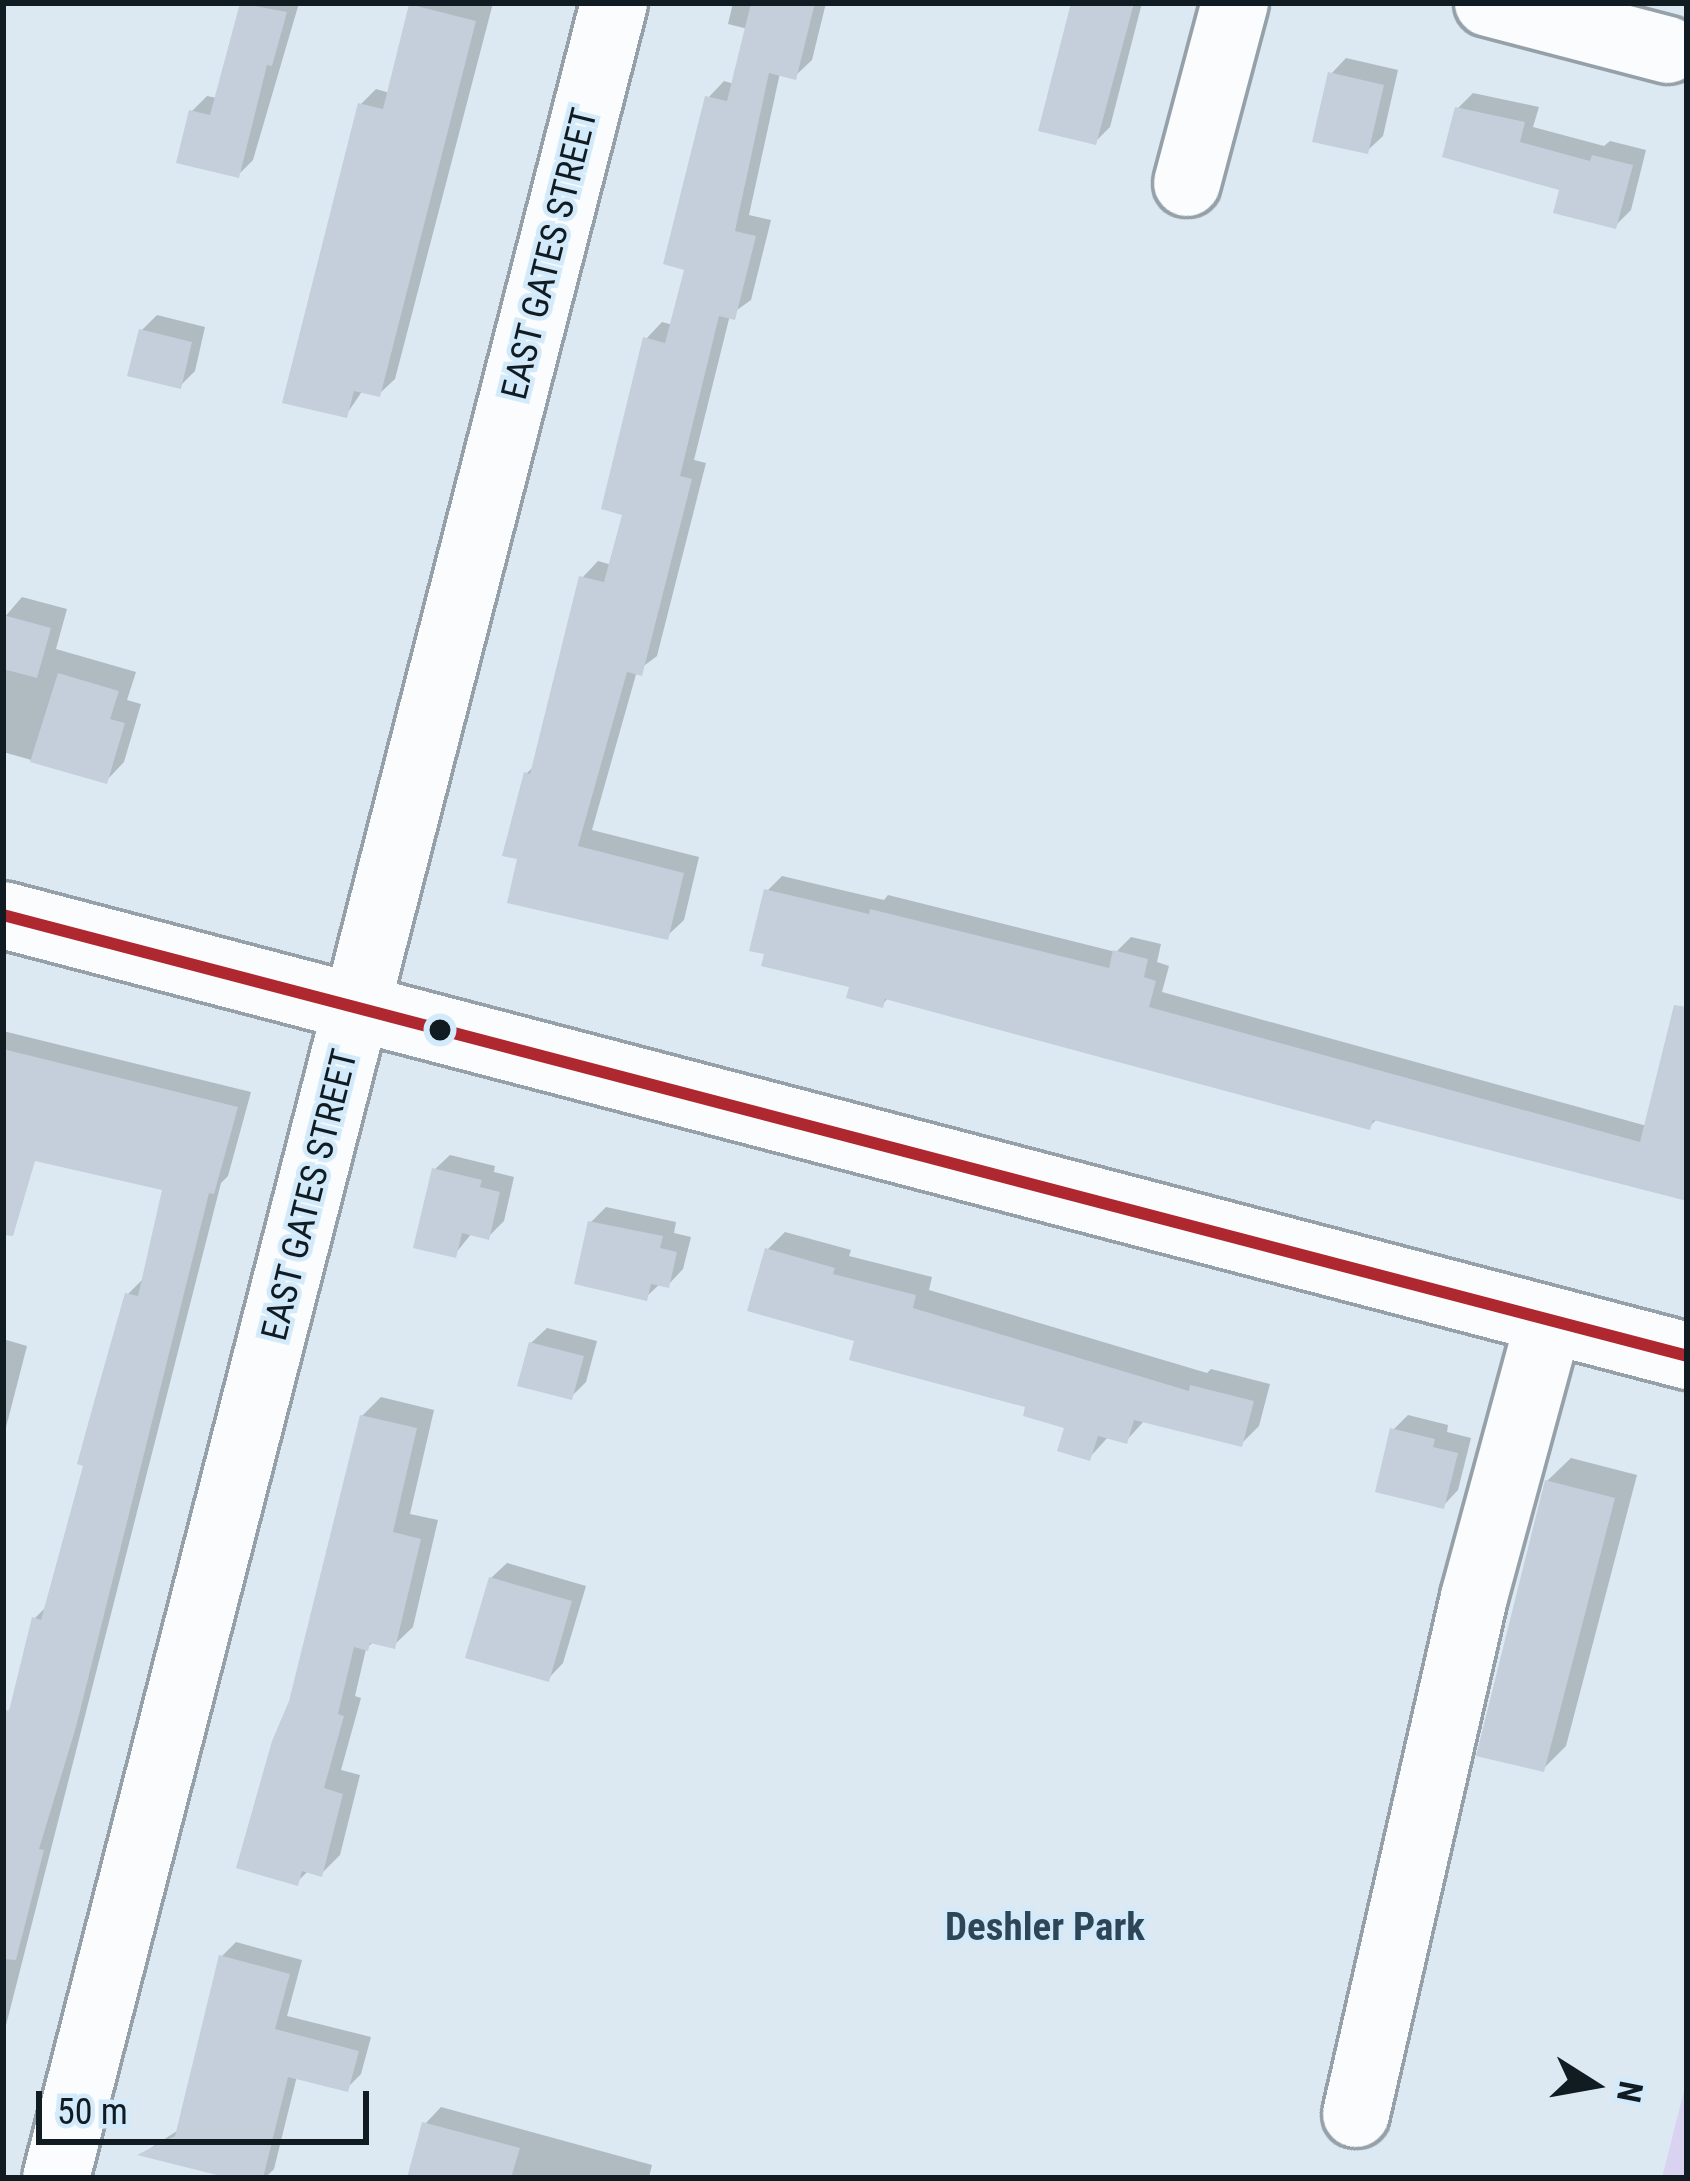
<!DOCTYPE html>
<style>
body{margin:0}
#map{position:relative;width:1690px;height:2181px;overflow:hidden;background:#dce9f2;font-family:"Roboto Condensed",sans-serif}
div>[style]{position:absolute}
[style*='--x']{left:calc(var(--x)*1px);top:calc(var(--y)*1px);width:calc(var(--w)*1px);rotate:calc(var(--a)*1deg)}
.green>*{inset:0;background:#d9d2f1}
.shadow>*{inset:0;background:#0003}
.building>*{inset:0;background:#c5cedb}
.roads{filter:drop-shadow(3px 0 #95a0a8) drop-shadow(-3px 0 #95a0a8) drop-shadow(0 3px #95a0a8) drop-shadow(0 -3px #95a0a8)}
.minor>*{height:66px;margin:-33px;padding:0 33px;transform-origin:33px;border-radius:33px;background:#fafcfd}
.bus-1>*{height:12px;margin:-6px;padding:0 6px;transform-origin:6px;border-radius:6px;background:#af272f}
.dots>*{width:33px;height:33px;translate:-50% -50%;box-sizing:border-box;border:6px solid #d3eafb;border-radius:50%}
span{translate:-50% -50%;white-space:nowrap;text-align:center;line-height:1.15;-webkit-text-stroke:9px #d3eafb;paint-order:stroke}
.street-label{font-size:36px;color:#101b22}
.neighbourhood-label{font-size:39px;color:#2d4657;font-weight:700}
.frame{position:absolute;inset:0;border:6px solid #101b22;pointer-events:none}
.north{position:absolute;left:1534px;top:2025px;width:120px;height:120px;-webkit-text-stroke:9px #d3eafb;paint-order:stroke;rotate:101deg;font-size:33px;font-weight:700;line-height:48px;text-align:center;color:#101b22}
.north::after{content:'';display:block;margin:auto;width:42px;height:54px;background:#101b22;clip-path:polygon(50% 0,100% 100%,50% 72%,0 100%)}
.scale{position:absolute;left:36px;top:2091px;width:333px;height:54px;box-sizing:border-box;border:6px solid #101b22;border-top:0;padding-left:15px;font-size:36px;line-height:42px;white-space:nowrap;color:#101b22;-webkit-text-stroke:9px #d3eafb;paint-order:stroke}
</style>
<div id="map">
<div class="green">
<i style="clip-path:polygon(1687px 2079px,1687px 2178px,1662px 2178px)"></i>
</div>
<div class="shadow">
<i style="clip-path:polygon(243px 3px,299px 3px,253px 160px,238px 175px,192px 111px,207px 96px,217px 98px)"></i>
<i style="clip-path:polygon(413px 3px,493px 3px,395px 379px,379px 394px,363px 390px,346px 415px,361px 104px,376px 89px,390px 93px)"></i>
<i style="clip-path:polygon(733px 3px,826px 3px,812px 60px,795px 76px,780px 73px,749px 215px,771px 220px,751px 300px,730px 315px,694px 460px,706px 463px,657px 656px,637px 671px,592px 830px,699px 857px,684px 920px,667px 936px,521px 857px,526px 774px,536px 764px,582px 578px,598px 561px,612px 565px,626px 513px,646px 339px,662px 322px,673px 325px,688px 267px,708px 98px,724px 81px,734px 84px,748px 29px,728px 24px)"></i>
<i style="clip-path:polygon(1071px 3px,1142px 3px,1110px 127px,1095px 142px)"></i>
<i style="clip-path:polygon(1346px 58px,1398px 70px,1383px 136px,1367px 151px,1331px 74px)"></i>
<i style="clip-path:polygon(1473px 93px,1539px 107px,1533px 127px,1604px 146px,1610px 141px,1646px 150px,1631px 210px,1615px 226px,1562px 187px,1458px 108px)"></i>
<i style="clip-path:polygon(157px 315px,205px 327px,195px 371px,180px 386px,141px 331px)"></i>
<i style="clip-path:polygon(22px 597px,67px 609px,56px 649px,136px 672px,127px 700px,141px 704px,124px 762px,106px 781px,3px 752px,3px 619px)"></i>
<i style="clip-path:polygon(782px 876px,884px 900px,888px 895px,1116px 952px,1131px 937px,1161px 944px,1157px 962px,1169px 966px,1162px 992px,1647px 1126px,1687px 1031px,1687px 1198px,1378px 1118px,1369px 1127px,889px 997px,882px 1005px,852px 985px,767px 891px)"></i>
<i style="clip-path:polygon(3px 1031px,251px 1092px,228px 1176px,221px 1183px,3px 2037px,3px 1720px,14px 1702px,34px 1619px,48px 1605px,128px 1294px,143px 1279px,165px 1188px,3px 1122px)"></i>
<i style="clip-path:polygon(450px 1155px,495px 1166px,494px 1172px,514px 1177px,504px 1221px,488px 1237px,472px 1233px,455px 1254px,434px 1170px)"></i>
<i style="clip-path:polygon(606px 1207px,676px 1222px,674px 1233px,691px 1237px,683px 1269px,668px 1285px,661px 1283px,646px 1297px,591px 1222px)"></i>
<i style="clip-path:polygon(785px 1232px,851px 1250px,849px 1256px,932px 1277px,929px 1290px,1207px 1373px,1211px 1369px,1270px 1384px,1259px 1426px,1241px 1444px,1145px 1420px,1126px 1441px,1109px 1436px,1090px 1457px,1067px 1426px,1029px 1405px,858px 1339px,767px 1250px)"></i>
<i style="clip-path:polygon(547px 1328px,597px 1341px,586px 1382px,571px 1397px,531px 1343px)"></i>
<i style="clip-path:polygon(3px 1339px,27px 1346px,3px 1439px)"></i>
<i style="clip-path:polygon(381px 1397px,434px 1410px,410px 1514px,438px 1520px,413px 1627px,394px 1645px,374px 1641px,366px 1649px,355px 1696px,361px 1698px,341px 1770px,360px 1775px,340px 1855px,321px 1874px,309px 1870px,297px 1882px,292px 1702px,362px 1416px)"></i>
<i style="clip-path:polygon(1408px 1415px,1448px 1425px,1447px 1432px,1471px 1438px,1458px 1490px,1443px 1506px,1393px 1430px)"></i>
<i style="clip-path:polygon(1571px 1458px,1637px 1475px,1566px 1746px,1543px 1769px,1547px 1481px)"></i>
<i style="clip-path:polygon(507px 1563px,586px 1586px,563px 1663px,548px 1679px,491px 1578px)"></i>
<i style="clip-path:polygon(236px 1942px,302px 1960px,287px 2016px,371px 2037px,361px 2074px,347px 2088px,297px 2076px,274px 2169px,265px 2178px,241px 2178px,143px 2153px,180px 2129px,222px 1956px)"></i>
<i style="clip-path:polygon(441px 2107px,652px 2165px,649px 2177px,655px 2178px,411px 2178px,425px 2124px)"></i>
</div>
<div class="building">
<i style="clip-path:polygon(240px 3px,287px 12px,272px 66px,267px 65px,239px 178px,176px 163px,189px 110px,210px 115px)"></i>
<i style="clip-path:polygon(751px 3px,815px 3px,796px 80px,769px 73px,735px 231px,756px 236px,735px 320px,719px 316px,680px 476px,692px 479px,642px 676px,627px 672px,578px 846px,684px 873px,668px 940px,507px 903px,517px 859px,502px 856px,524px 772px,530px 774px,579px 576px,604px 582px,622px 515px,601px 509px,643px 337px,665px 343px,684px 270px,663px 264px,705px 96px,727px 101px)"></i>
<i style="clip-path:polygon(1071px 3px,1134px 3px,1096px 145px,1038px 131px)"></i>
<i style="clip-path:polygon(409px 4px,476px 21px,380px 397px,354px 391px,347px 418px,282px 403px,358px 103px,383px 109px)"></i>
<i style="clip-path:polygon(1328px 72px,1384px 85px,1368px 154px,1312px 142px)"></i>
<i style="clip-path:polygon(1455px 107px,1525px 122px,1520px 142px,1590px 161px,1592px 155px,1633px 165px,1616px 229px,1553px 213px,1559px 190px,1442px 157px)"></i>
<i style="clip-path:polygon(139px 329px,192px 342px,181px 389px,127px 376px)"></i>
<i style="clip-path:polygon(3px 615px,51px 628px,37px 678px,3px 669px)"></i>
<i style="clip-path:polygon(58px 673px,119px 691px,110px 719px,125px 723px,107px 784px,30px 762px)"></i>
<i style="clip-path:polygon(764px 889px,869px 914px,870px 909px,1109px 968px,1113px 950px,1148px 959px,1144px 977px,1156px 981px,1149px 1007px,1640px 1142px,1674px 1005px,1687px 1007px,1687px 1201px,1373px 1120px,1370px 1130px,885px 999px,883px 1008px,846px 998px,849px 987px,761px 966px,764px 954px,749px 951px)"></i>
<i style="clip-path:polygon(3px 1049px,238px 1107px,214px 1194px,209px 1193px,76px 1727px,39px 1849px,44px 1850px,16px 1960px,3px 1959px,3px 1709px,9px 1711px,32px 1617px,41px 1620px,83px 1466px,77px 1464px,94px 1402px,125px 1293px,138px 1296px,162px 1190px,35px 1161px,13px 1236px,3px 1235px)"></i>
<i style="clip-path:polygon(432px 1168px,482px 1180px,480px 1187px,500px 1192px,489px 1240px,462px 1233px,456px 1258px,413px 1248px)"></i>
<i style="clip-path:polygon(588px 1221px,663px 1236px,660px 1248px,677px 1252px,669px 1288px,651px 1284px,647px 1301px,574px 1284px)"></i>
<i style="clip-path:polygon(765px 1248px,835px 1268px,833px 1274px,916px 1295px,913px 1308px,1189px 1391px,1190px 1385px,1254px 1401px,1242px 1447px,1134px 1420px,1127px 1444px,1098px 1436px,1090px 1461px,1057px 1451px,1064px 1428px,1023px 1416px,1025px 1407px,849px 1360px,854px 1341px,747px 1311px)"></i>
<i style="clip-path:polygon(529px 1342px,584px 1356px,572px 1400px,517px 1386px)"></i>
<i style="clip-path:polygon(360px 1415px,417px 1428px,393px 1532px,421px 1539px,395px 1649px,370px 1643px,368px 1651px,354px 1647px,338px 1714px,344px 1716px,324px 1788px,343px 1794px,322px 1877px,302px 1871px,298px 1886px,236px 1868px,272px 1741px,289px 1701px)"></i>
<i style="clip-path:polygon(1390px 1428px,1435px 1439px,1433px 1447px,1458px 1453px,1444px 1509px,1375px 1492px)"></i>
<i style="clip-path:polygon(1545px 1480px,1615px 1498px,1544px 1772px,1476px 1756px)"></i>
<i style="clip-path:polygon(489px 1577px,572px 1601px,549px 1682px,465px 1658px)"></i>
<i style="clip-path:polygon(219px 1955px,290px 1974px,275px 2029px,359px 2051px,348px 2092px,288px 2077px,263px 2178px,229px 2178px,137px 2155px,175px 2136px)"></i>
<i style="clip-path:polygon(422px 2122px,520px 2148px,511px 2178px,407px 2178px)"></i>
</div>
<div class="roads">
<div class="minor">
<i style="--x:1488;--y:3;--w:186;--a:14.6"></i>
<i style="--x:1187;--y:183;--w:186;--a:-75.1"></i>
<i style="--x:3;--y:915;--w:1741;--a:14.67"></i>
<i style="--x:1356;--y:2114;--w:530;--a:-77.14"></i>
<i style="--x:1474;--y:1597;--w:287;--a:-74.8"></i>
<i style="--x:56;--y:2178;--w:2245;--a:-75.61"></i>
</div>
</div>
<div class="bus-1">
<i style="--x:3;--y:915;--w:1741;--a:14.67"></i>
</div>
<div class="dots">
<i style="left:440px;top:1030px;background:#101b22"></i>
</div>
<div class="street-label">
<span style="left:550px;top:254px;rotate:-76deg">EAST GATES STREET</span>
<span style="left:310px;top:1195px;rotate:-76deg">EAST GATES STREET</span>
</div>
<div class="neighbourhood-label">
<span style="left:1045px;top:1927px">Deshler Park</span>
</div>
<div class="frame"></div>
<div class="north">N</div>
<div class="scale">50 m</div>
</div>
